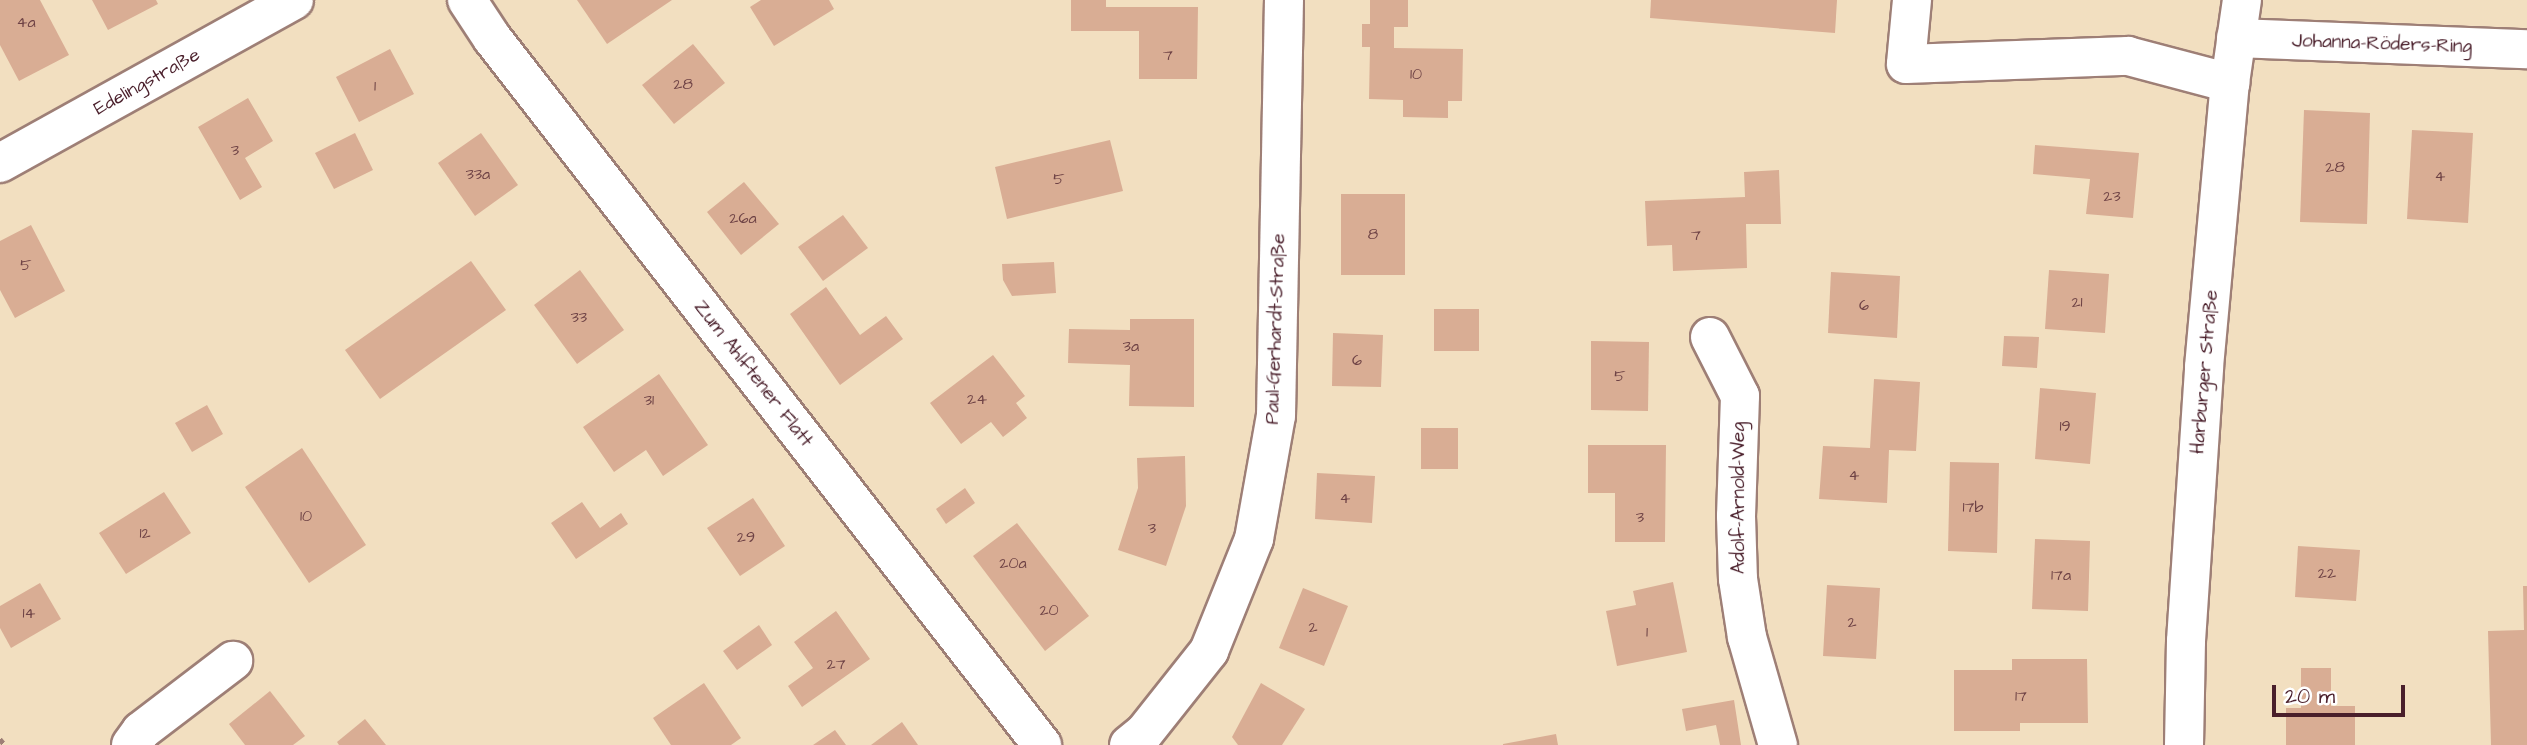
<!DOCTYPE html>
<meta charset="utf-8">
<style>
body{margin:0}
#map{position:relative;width:2527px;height:745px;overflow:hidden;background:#f2dfc0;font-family:"Architects Daughter",sans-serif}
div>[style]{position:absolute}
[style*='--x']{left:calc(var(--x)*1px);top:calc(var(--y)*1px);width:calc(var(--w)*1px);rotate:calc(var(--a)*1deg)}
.building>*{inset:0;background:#d9ad94}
.path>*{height:4.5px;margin-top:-2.25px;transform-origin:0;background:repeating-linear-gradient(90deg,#9e7f76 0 5px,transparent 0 10px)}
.roads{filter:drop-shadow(2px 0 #9e7f76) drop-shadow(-2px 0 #9e7f76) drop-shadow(0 2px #9e7f76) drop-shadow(0 -2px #9e7f76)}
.minor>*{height:38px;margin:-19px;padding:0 19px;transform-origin:19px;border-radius:19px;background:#fff}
.major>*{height:38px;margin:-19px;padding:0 19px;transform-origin:19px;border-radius:19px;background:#fff}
span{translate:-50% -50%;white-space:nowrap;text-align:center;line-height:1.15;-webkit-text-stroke:5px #fff;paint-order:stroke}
.number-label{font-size:16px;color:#6e4245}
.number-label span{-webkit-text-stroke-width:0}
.street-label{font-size:19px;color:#4a1f2b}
.scale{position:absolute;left:2272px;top:685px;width:133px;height:32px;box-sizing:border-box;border:4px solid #4a1f2b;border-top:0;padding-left:9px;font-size:21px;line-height:24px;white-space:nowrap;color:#4a1f2b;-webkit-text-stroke:5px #fff;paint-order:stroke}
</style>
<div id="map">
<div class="building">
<i style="clip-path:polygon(0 0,40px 0,69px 55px,19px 81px,0 45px)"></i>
<i style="clip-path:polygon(92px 0,156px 0,158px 4px,108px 30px)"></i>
<i style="clip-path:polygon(577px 0,672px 0,607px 44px)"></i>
<i style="clip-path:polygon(761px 0,829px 0,834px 9px,774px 46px,750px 7px)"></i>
<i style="clip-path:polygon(1071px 0,1106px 0,1106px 7px,1198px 7px,1197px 79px,1139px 79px,1139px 31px,1071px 31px)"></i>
<i style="clip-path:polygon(1370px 0,1408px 0,1408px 27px,1394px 27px,1394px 48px,1463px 49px,1462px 101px,1448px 101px,1448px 118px,1403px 117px,1403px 100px,1369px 99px,1370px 47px,1362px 47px,1362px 24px,1370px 24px)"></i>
<i style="clip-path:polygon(1651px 0,1837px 0,1835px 33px,1650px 18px)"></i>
<i style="clip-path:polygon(693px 44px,725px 83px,674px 124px,642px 85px)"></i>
<i style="clip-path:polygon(390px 49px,414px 94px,359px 122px,336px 77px)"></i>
<i style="clip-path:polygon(248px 98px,273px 141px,245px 158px,262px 187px,240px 200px,198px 127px)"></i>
<i style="clip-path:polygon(2304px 110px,2370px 113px,2367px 224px,2300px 222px)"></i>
<i style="clip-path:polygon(2412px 130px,2473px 133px,2468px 223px,2407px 219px)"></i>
<i style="clip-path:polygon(355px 133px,373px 170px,334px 189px,315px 153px)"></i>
<i style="clip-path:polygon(481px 133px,518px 185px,475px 216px,438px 163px)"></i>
<i style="clip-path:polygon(1110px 140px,1123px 191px,1007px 219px,995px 167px)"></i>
<i style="clip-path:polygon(2035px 145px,2139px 153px,2133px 218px,2086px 214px,2090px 179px,2033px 174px)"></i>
<i style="clip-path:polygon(1779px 170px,1781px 224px,1746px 224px,1747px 268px,1673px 271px,1672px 245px,1647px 246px,1645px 201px,1745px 197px,1744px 172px)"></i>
<i style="clip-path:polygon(744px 182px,779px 224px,741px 255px,707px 212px)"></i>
<i style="clip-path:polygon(1341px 194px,1405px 194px,1405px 275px,1341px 275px)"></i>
<i style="clip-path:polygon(843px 215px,868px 248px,823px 281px,798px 247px)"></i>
<i style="clip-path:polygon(31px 225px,65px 291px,15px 318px,0 290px,0 241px)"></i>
<i style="clip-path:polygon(471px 261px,506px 310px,380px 399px,345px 350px)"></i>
<i style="clip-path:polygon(1054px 262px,1056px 293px,1012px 296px,1003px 280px,1002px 264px)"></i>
<i style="clip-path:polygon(580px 270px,624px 330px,577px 364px,534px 305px)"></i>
<i style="clip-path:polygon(2049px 270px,2109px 274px,2105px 333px,2045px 329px)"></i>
<i style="clip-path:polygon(1831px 272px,1900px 276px,1897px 338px,1828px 333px)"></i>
<i style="clip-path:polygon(826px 287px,860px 335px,886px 316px,903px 339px,840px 385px,790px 314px)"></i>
<i style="clip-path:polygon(1434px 309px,1479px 309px,1479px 351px,1434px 351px)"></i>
<i style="clip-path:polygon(1130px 319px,1194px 319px,1194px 407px,1129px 406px,1130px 365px,1068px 363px,1069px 329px,1130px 330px)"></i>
<i style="clip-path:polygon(1333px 333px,1383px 335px,1381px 387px,1332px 386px)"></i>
<i style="clip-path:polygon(2004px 336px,2039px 337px,2037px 368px,2002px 366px)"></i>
<i style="clip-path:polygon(1591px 341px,1649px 342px,1648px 411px,1591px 410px)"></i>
<i style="clip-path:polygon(993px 355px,1025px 396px,1016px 403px,1027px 418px,1003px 437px,991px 422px,961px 444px,930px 403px)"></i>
<i style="clip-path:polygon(659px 374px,708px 445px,663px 476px,646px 450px,614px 472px,583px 427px)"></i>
<i style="clip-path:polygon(1874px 379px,1920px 382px,1916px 451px,1889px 450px,1887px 503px,1819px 499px,1823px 446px,1870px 448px)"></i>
<i style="clip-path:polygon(2040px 388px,2096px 393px,2090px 464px,2035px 459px)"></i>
<i style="clip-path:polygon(207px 405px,223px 434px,192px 452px,175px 423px)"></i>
<i style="clip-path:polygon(1421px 428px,1458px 428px,1458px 469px,1421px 469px)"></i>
<i style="clip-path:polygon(1588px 445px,1666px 445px,1665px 542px,1615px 542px,1615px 493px,1588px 493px)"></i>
<i style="clip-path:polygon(302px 448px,366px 545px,309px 583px,245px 487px)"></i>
<i style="clip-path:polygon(1185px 456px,1186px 506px,1166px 566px,1118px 550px,1138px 488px,1137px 458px)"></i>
<i style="clip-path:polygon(1950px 462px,1999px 463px,1997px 553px,1948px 551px)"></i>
<i style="clip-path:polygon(1317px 473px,1375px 476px,1372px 523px,1315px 519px)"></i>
<i style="clip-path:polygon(965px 488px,975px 503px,946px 524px,936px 509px)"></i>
<i style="clip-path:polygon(164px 492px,191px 533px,126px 574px,99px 533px)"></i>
<i style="clip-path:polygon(753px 498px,785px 546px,740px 576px,707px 528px)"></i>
<i style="clip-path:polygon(582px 502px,600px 528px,621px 513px,628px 524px,576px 559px,551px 523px)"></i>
<i style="clip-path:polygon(1017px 523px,1089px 616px,1045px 651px,973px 556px)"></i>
<i style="clip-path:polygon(2035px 539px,2090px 541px,2088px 611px,2032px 609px)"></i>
<i style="clip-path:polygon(2298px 546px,2360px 550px,2356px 601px,2295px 597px)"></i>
<i style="clip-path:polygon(1673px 582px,1687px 652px,1617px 666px,1606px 611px,1636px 605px,1633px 591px)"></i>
<i style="clip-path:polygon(40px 583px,61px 619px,11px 648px,0 628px,0 606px)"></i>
<i style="clip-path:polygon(1827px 585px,1880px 588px,1876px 659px,1823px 656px)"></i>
<i style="clip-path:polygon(2523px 586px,2527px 586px,2527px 745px,2491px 745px,2488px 631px,2524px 630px)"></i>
<i style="clip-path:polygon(1303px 588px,1348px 606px,1324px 666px,1279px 648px)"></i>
<i style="clip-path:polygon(836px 611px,870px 659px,802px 707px,788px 686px,813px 668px,794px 642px)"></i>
<i style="clip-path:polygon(759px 625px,772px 645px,737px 670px,723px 651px)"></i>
<i style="clip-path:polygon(2012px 659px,2087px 659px,2088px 723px,2020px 723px,2020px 731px,1954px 731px,1954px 670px,2012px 670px)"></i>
<i style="clip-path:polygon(2301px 668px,2331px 668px,2331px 706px,2355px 706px,2355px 745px,2286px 745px,2286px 708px,2301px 708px)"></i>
<i style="clip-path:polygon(704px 683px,741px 738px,731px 745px,671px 745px,653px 718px)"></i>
<i style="clip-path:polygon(1261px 683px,1305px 709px,1282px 745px,1238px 745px,1232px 737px)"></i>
<i style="clip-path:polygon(270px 691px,305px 736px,293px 745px,245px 745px,229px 724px)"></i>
<i style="clip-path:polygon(1734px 700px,1741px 745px,1720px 745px,1716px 725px,1686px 731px,1682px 709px)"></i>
<i style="clip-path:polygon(365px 719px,386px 745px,339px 745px,337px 742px)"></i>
<i style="clip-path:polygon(902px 722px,918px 745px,871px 745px)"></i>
<i style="clip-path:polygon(835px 730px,846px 745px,813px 745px)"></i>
<i style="clip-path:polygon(1556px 734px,1558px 745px,1503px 745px,1503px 744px)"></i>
</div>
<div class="path">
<i style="--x:0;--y:739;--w:8;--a:50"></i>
</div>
<div class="roads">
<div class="minor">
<i style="--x:467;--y:0;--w:45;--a:56.7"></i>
<i style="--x:492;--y:38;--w:896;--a:52.12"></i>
<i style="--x:1912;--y:0;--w:64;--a:95.4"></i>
<i style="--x:1906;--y:64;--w:222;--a:-2.1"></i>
<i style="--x:2128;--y:56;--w:106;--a:14.8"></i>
<i style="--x:2236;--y:38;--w:291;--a:2.2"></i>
<i style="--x:0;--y:163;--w:336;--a:-29"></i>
<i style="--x:1710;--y:337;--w:66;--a:63"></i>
<i style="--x:1740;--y:396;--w:120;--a:91.9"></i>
<i style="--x:1736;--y:516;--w:63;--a:88.2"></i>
<i style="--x:1738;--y:579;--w:59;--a:81.2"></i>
<i style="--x:1747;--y:637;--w:112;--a:74"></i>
<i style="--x:131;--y:745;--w:17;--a:-54"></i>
<i style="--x:141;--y:731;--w:116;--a:-37.3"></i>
<i style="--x:1129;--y:745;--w:19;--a:-39"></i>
<i style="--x:1144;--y:733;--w:105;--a:-51.6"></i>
<i style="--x:1209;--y:651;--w:121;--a:-68.1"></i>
<i style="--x:1254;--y:539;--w:125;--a:-79.9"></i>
<i style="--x:1276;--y:416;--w:416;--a:-88.9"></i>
</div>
<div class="major">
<i style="--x:2184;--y:745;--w:104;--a:-88.9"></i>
<i style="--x:2186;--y:641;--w:275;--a:-86.2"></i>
<i style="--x:2204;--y:367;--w:285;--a:-84.8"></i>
<i style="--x:2230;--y:83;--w:84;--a:-81.8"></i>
</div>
</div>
<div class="number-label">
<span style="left:26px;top:22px">4a</span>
<span style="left:1168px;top:55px">7</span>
<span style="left:1416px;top:74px">10</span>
<span style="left:683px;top:84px">28</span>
<span style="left:375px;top:86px">1</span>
<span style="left:235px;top:150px">3</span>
<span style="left:2335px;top:167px">28</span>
<span style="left:478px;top:174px">33a</span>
<span style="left:2440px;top:176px">4</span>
<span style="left:1059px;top:179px">5</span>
<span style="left:2112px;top:196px">23</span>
<span style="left:743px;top:218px">26a</span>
<span style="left:1373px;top:234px">8</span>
<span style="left:1696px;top:235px">7</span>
<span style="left:26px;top:265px">5</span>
<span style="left:2077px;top:302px">21</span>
<span style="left:1864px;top:305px">6</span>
<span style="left:579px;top:317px">33</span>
<span style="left:1131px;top:346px">3a</span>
<span style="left:1357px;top:360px">6</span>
<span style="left:1620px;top:376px">5</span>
<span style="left:977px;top:399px">24</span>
<span style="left:649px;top:400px">31</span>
<span style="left:2065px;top:426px">19</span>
<span style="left:1854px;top:475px">4</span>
<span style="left:1345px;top:498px">4</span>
<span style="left:1973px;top:507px">17b</span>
<span style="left:306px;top:516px">10</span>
<span style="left:1640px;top:517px">3</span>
<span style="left:1152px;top:528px">3</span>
<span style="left:145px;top:533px">12</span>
<span style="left:746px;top:537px">29</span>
<span style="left:1013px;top:563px">20a</span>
<span style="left:2327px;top:573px">22</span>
<span style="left:2061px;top:575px">17a</span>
<span style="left:1049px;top:610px">20</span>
<span style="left:29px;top:613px">14</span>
<span style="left:1852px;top:622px">2</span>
<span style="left:1313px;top:627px">2</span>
<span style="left:1647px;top:632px">1</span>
<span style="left:836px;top:664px">27</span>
<span style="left:2021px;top:696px">17</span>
</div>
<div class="street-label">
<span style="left:2382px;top:44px;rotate:2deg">Johanna-Röders-Ring</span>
<span style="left:147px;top:82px;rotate:-29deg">Edelingstraße</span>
<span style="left:1276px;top:329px;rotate:-88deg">Paul-Gerhardt-Straße</span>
<span style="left:2205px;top:372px;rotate:-85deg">Harburger Straße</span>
<span style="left:753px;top:374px;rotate:52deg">Zum Ahlftener Flatt</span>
<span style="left:1739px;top:498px;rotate:-90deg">Adolf-Arnold-Weg</span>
</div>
<div class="scale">20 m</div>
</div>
